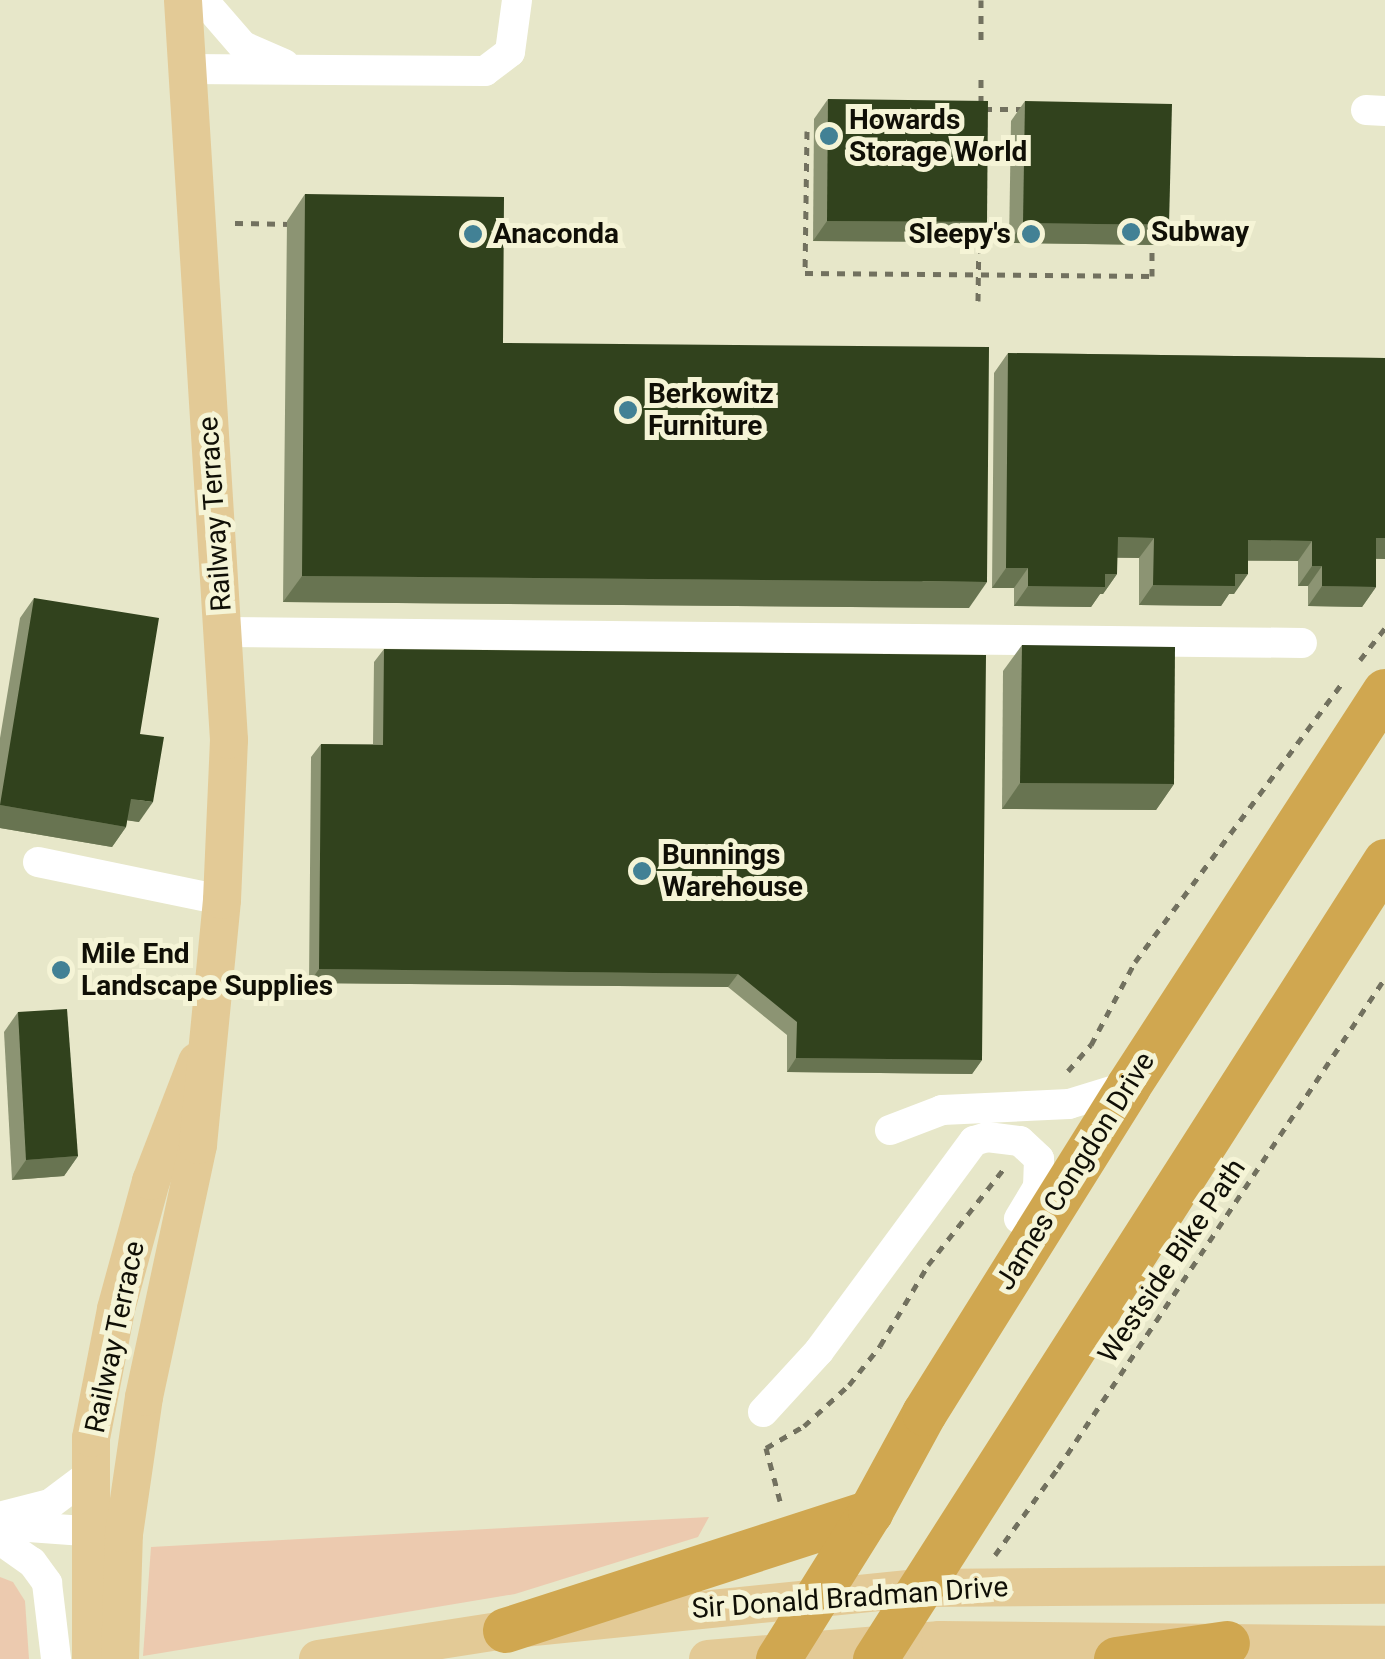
<!DOCTYPE html>
<style>
body{margin:0}
#map{position:relative;width:1385px;height:1659px;overflow:hidden;background:#e7e7c9;font-family:Roboto,sans-serif}
div>[style]{position:absolute}
[style*='--x']{left:calc(var(--x)*1px);top:calc(var(--y)*1px);width:calc(var(--w)*1px);rotate:calc(var(--a)*1deg)}
.green>*{inset:0;background:#eccaaf}
.path>*{height:5px;margin-top:-2.5px;transform-origin:0;background:repeating-linear-gradient(90deg,#72715f 0 8px,transparent 0 16px)}
.minor>*{height:30px;margin:-15px;padding:0 15px;transform-origin:15px;border-radius:15px;background:#fff}
.major>*{height:38px;margin:-19px;padding:0 19px;transform-origin:19px;border-radius:19px;background:#e3ca96}
.highway>*{height:45px;margin:-22.5px;padding:0 22.5px;transform-origin:22.5px;border-radius:22.5px;background:#d0a750}
.wall>*{inset:0;background:#8c9473}
.shaded-wall>*{inset:0;background:#687451}
.building>*{inset:0;background:#31421d}
.dots>*{width:28px;height:28px;translate:-50% -50%;box-sizing:border-box;border:5px solid #f5f4d6;border-radius:50%}
span{translate:-50% -50%;white-space:nowrap;text-align:center;line-height:1.15;-webkit-text-stroke:10px #f5f4d6;paint-order:stroke}
.poi-label{font-size:28px;color:#100f06;font-weight:700}
.left{translate:0 -50%;text-align:left}
.right{translate:-100% -50%;text-align:right}
.street-label{font-size:28px;color:#100f06}
</style>
<div id="map">
<div class="green">
<i style="clip-path:polygon(709px 1517px,698px 1537px,515px 1594px,143px 1656px,151px 1547px)"></i>
<i style="clip-path:polygon(0 1577px,13px 1582px,25px 1601px,29px 1659px,0 1659px)"></i>
</div>
<div class="path">
<i style="--x:981;--y:0;--w:45;--a:90"></i>
<i style="--x:981;--y:103;--w:26;--a:-90"></i>
<i style="--x:984;--y:109;--w:39;--a:0"></i>
<i style="--x:807;--y:131;--w:142;--a:90.8"></i>
<i style="--x:805;--y:273;--w:347;--a:0.5"></i>
<i style="--x:1152;--y:276;--w:34;--a:-90"></i>
<i style="--x:235;--y:223;--w:55;--a:1"></i>
<i style="--x:978;--y:301;--w:72;--a:-89.2"></i>
<i style="--x:1360;--y:660;--w:41;--a:-52"></i>
<i style="--x:1068;--y:1071;--w:35;--a:-49"></i>
<i style="--x:1091;--y:1045;--w:94;--a:-62.1"></i>
<i style="--x:1135;--y:962;--w:345;--a:-53.4"></i>
<i style="--x:780;--y:1501;--w:55;--a:-104.8"></i>
<i style="--x:766;--y:1448;--w:44;--a:-30.1"></i>
<i style="--x:804;--y:1426;--w:61;--a:-42.3"></i>
<i style="--x:849;--y:1385;--w:50;--a:-51.5"></i>
<i style="--x:880;--y:1346;--w:94;--a:-59.3"></i>
<i style="--x:928;--y:1265;--w:125;--a:-51.8"></i>
<i style="--x:995;--y:1555;--w:107;--a:-54.1"></i>
<i style="--x:1058;--y:1468;--w:589;--a:-56.28"></i>
</div>
<div class="minor">
<i style="--x:203;--y:0;--w:61;--a:49"></i>
<i style="--x:243;--y:46;--w:45;--a:23.7"></i>
<i style="--x:187;--y:69;--w:298;--a:0.4"></i>
<i style="--x:485;--y:71;--w:31;--a:-37"></i>
<i style="--x:510;--y:52;--w:52;--a:-82.3"></i>
<i style="--x:1366;--y:110;--w:19;--a:3"></i>
<i style="--x:222;--y:632;--w:1080;--a:0.58"></i>
<i style="--x:38;--y:862;--w:188;--a:11.7"></i>
<i style="--x:890;--y:1130;--w:56;--a:-21"></i>
<i style="--x:942;--y:1110;--w:127;--a:-2.7"></i>
<i style="--x:1069;--y:1104;--w:62;--a:-17"></i>
<i style="--x:763;--y:1412;--w:83;--a:-47.4"></i>
<i style="--x:819;--y:1351;--w:261;--a:-53.6"></i>
<i style="--x:974;--y:1141;--w:14;--a:-17"></i>
<i style="--x:987;--y:1137;--w:33;--a:7"></i>
<i style="--x:1020;--y:1141;--w:26;--a:43"></i>
<i style="--x:1039;--y:1159;--w:28;--a:92"></i>
<i style="--x:1038;--y:1187;--w:37;--a:121"></i>
<i style="--x:3;--y:1516;--w:49;--a:-14.3"></i>
<i style="--x:50;--y:1504;--w:50;--a:-36.9"></i>
<i style="--x:0;--y:1525;--w:112;--a:4.1"></i>
<i style="--x:0;--y:1540;--w:39;--a:35"></i>
<i style="--x:32;--y:1562;--w:26;--a:54"></i>
<i style="--x:47;--y:1583;--w:77;--a:83.2"></i>
</div>
<div class="major">
<i style="--x:91;--y:1659;--w:221;--a:-90"></i>
<i style="--x:91;--y:1438;--w:131;--a:-79"></i>
<i style="--x:116;--y:1309;--w:133;--a:-74.7"></i>
<i style="--x:151;--y:1181;--w:128;--a:-68.9"></i>
<i style="--x:120;--y:1659;--w:125;--a:-88.2"></i>
<i style="--x:124;--y:1534;--w:138;--a:-81.7"></i>
<i style="--x:144;--y:1397;--w:258;--a:-77.9"></i>
<i style="--x:198;--y:1145;--w:246;--a:-84.4"></i>
<i style="--x:222;--y:900;--w:160;--a:-87.5"></i>
<i style="--x:229;--y:740;--w:741;--a:-93.56"></i>
<i style="--x:318;--y:1659;--w:189;--a:-8.8"></i>
<i style="--x:505;--y:1630;--w:418;--a:-5.8"></i>
<i style="--x:921;--y:1588;--w:464;--a:-0.4"></i>
<i style="--x:708;--y:1659;--w:233;--a:-4.7"></i>
<i style="--x:940;--y:1640;--w:445;--a:0.6"></i>
</div>
<div class="highway">
<i style="--x:505;--y:1630;--w:384;--a:-17.9"></i>
<i style="--x:778;--y:1659;--w:173;--a:-58"></i>
<i style="--x:870;--y:1512;--w:113;--a:-61.4"></i>
<i style="--x:924;--y:1413;--w:385;--a:-58"></i>
<i style="--x:1128;--y:1086;--w:471;--a:-57"></i>
<i style="--x:875;--y:1659;--w:947;--a:-57.42"></i>
<i style="--x:1116;--y:1659;--w:112;--a:-8.2"></i>
</div>
<div class="wall">
<i style="clip-path:polygon(828px 99px,973px 242px,813px 241px,814px 119px)"></i>
<i style="clip-path:polygon(1025px 101px,1155px 245px,1009px 243px,1011px 121px)"></i>
<i style="clip-path:polygon(305px 194px,503px 343px,969px 608px,283px 602px,287px 221px)"></i>
<i style="clip-path:polygon(1008px 353px,1385px 358px,1385px 559px,1376px 559px,1376px 587px,1362px 607px,1308px 606px,1308px 586px,1298px 586px,1298px 561px,1248px 561px,1234px 594px,1229px 594px,1221px 606px,1139px 605px,1139px 558px,1117px 558px,1117px 574px,1103px 594px,1100px 594px,1091px 607px,1014px 606px,1014px 588px,992px 588px,994px 373px)"></i>
<i style="clip-path:polygon(34px 598px,140px 734px,139px 822px,127px 820px,126px 827px,112px 847px,0 828px,0 738px,20px 618px)"></i>
<i style="clip-path:polygon(1022px 645px,1174px 784px,1156px 810px,1002px 809px,1003px 671px)"></i>
<i style="clip-path:polygon(384px 649px,982px 1060px,972px 1074px,787px 1072px,787px 1035px,728px 987px,309px 983px,311px 757px,321px 744px,373px 744px,374px 662px)"></i>
<i style="clip-path:polygon(18px 1012px,78px 1156px,64px 1176px,12px 1180px,4px 1032px)"></i>
</div>
<div class="shaded-wall">
<i style="clip-path:polygon(827px 221px,987px 222px,973px 242px,813px 241px)"></i>
<i style="clip-path:polygon(1023px 223px,1169px 225px,1155px 245px,1009px 243px)"></i>
<i style="clip-path:polygon(1118px 537px,1154px 538px,1139px 558px,1104px 557px)"></i>
<i style="clip-path:polygon(1376px 538px,1385px 538px,1385px 559px,1362px 558px)"></i>
<i style="clip-path:polygon(1248px 540px,1312px 541px,1298px 561px,1234px 560px)"></i>
<i style="clip-path:polygon(1312px 566px,1322px 566px,1308px 586px,1298px 586px)"></i>
<i style="clip-path:polygon(1006px 568px,1028px 568px,1014px 588px,992px 588px)"></i>
<i style="clip-path:polygon(1105px 574px,1117px 574px,1103px 594px,1100px 594px,1091px 607px,1014px 606px,1028px 586px)"></i>
<i style="clip-path:polygon(1235px 574px,1248px 574px,1234px 594px,1229px 594px,1221px 606px,1139px 605px,1153px 585px)"></i>
<i style="clip-path:polygon(302px 576px,987px 582px,969px 608px,283px 602px)"></i>
<i style="clip-path:polygon(1322px 586px,1376px 587px,1362px 607px,1308px 606px)"></i>
<i style="clip-path:polygon(1020px 783px,1174px 784px,1156px 810px,1002px 809px)"></i>
<i style="clip-path:polygon(131px 799px,153px 802px,139px 822px,117px 819px)"></i>
<i style="clip-path:polygon(0 805px,126px 827px,112px 847px,0 828px)"></i>
<i style="clip-path:polygon(319px 969px,738px 974px,728px 987px,309px 983px)"></i>
<i style="clip-path:polygon(796px 1058px,982px 1060px,972px 1074px,787px 1072px)"></i>
<i style="clip-path:polygon(78px 1156px,64px 1176px,12px 1180px,26px 1160px)"></i>
</div>
<div class="building">
<i style="clip-path:polygon(828px 99px,988px 101px,987px 222px,827px 221px)"></i>
<i style="clip-path:polygon(1025px 101px,1172px 104px,1169px 225px,1023px 223px)"></i>
<i style="clip-path:polygon(305px 194px,504px 197px,503px 343px,989px 347px,987px 582px,302px 576px)"></i>
<i style="clip-path:polygon(1008px 353px,1385px 358px,1385px 538px,1376px 538px,1376px 587px,1322px 586px,1322px 566px,1312px 566px,1312px 541px,1248px 540px,1248px 574px,1235px 574px,1235px 586px,1153px 585px,1154px 538px,1118px 537px,1117px 574px,1105px 574px,1105px 587px,1028px 586px,1028px 568px,1006px 568px)"></i>
<i style="clip-path:polygon(34px 598px,159px 618px,140px 734px,164px 737px,153px 802px,131px 799px,126px 827px,0 805px)"></i>
<i style="clip-path:polygon(1022px 645px,1175px 647px,1174px 784px,1020px 783px)"></i>
<i style="clip-path:polygon(384px 649px,986px 655px,982px 1060px,796px 1058px,797px 1022px,738px 974px,319px 969px,321px 744px,383px 745px)"></i>
<i style="clip-path:polygon(67px 1009px,78px 1156px,26px 1160px,18px 1012px)"></i>
</div>
<div class="dots">
<i style="left:829px;top:136px;background:#428195"></i>
<i style="left:1131px;top:232px;background:#428195"></i>
<i style="left:473px;top:234px;background:#428195"></i>
<i style="left:1031px;top:234px;background:#428195"></i>
<i style="left:628px;top:410px;background:#428195"></i>
<i style="left:642px;top:871px;background:#428195"></i>
<i style="left:61px;top:970px;background:#428195"></i>
</div>
<div class="poi-label">
<span class="left" style="left:849px;top:136px">Howards<br>Storage World</span>
<span class="left" style="left:1151px;top:232px">Subway</span>
<span class="left" style="left:493px;top:234px">Anaconda</span>
<span class="right" style="left:1011px;top:234px">Sleepy's</span>
<span class="left" style="left:648px;top:410px">Berkowitz<br>Furniture</span>
<span class="left" style="left:662px;top:871px">Bunnings<br>Warehouse</span>
<span class="left" style="left:81px;top:970px">Mile End<br>Landscape Supplies</span>
</div>
<div class="street-label">
<span style="left:215px;top:514px;rotate:-94deg">Railway Terrace</span>
<span style="left:1075px;top:1171px;rotate:-58deg">James Congdon Drive</span>
<span style="left:1172px;top:1261px;rotate:-56deg">Westside Bike Path</span>
<span style="left:115px;top:1337px;rotate:-78deg">Railway Terrace</span>
<span style="left:850px;top:1598px;rotate:-4deg">Sir Donald Bradman Drive</span>
</div>
</div>
